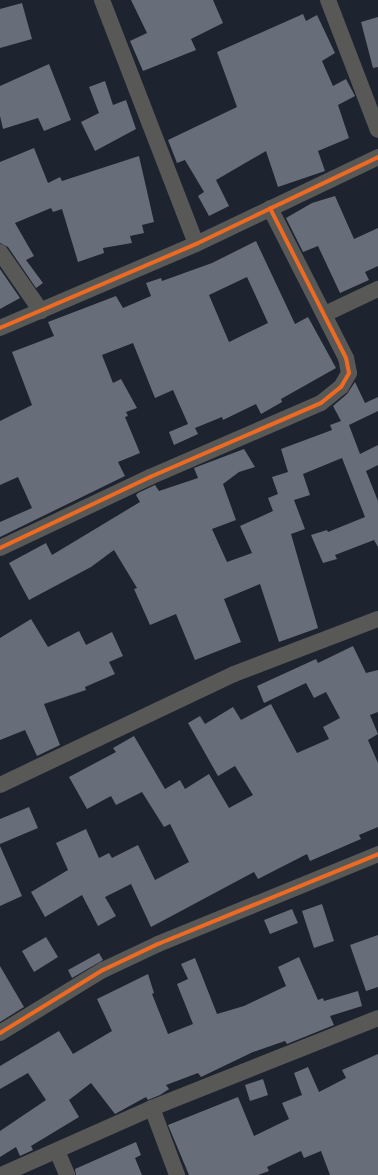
<!DOCTYPE html>
<style>
body{margin:0}
#map{position:relative;width:378px;height:1175px;overflow:hidden;background:#1d232f;font-family:Helvetica,sans-serif}
div>[style]{position:absolute}
[style*='--x']{left:calc(var(--x)*1px);top:calc(var(--y)*1px);width:calc(var(--w)*1px);rotate:calc(var(--a)*1deg)}
.building>*{inset:0;background:#676d79}
.minor>*{height:16px;margin:-8px;padding:0 8px;transform-origin:8px;border-radius:8px;background:#585856}
.cycleway>*{height:4px;margin:-2px;padding:0 2px;transform-origin:2px;border-radius:2px;background:#ed6a23}
span{translate:-50% -50%;white-space:nowrap;text-align:center;line-height:1.15;-webkit-text-stroke:4px #152137;paint-order:stroke}
</style>
<div id="map">
<div class="building">
<i style="clip-path:polygon(131px 0,213px 0,223px 23px,191px 39px,196px 50px,143px 71px,130px 41px,147px 33px)"></i>
<i style="clip-path:polygon(22px 3px,32px 39px,0 48px,0 9px)"></i>
<i style="clip-path:polygon(303px 14px,306px 21px,317px 15px,335px 53px,322px 61px,333px 86px,346px 79px,355px 96px,338px 105px,349px 138px,318px 151px,325px 171px,278px 187px,266px 151px,216px 180px,229px 206px,209px 216px,198px 196px,204px 192px,185px 160px,177px 163px,168px 140px,237px 107px,217px 52px)"></i>
<i style="clip-path:polygon(378px 17px,378px 67px,373px 68px,361px 22px)"></i>
<i style="clip-path:polygon(49px 64px,71px 120px,44px 131px,38px 118px,3px 129px,0 116px,0 86px)"></i>
<i style="clip-path:polygon(105px 81px,113px 105px,126px 100px,136px 129px,95px 151px,81px 122px,99px 113px,89px 87px)"></i>
<i style="clip-path:polygon(34px 148px,48px 183px,60px 177px,62px 181px,139px 156px,154px 222px,142px 225px,144px 233px,130px 236px,132px 243px,103px 248px,104px 253px,78px 262px,62px 209px,53px 212px,51px 208px,15px 223px,34px 256px,26px 260px,43px 283px,36px 288px,8px 247px,0 243px,0 162px)"></i>
<i style="clip-path:polygon(335px 196px,354px 239px,378px 228px,378px 266px,365px 272px,369px 280px,340px 293px,318px 246px,303px 252px,286px 218px,312px 203px)"></i>
<i style="clip-path:polygon(evenodd,256px 241px,295px 324px,308px 317px,336px 368px,281px 399px,282px 402px,261px 414px,256px 404px,223px 420px,222px 417px,195px 428px,198px 434px,174px 445px,169px 432px,188px 424px,173px 390px,155px 398px,133px 343px,102px 355px,113px 383px,121px 379px,137px 408px,126px 412px,128px 416px,125px 417px,140px 453px,118px 462px,125px 476px,0 537px,0 522px,32px 508px,18px 477px,0 485px,0 421px,32px 405px,12px 352px,54px 336px,48px 322px,116px 296px,123px 308px,151px 296px,146px 283px,161px 278px,162px 281px,212px 263px,256px 241px,247px 277px,268px 323px,229px 342px,209px 295px,247px 277px)"></i>
<i style="clip-path:polygon(0 269px,20px 298px,0 309px)"></i>
<i style="clip-path:polygon(355px 382px,365px 403px,378px 397px,378px 411px,349px 425px,360px 454px,378px 445px,378px 465px,366px 471px,378px 501px,378px 547px,374px 540px,335px 555px,337px 559px,323px 563px,311px 535px,327px 530px,328px 532px,365px 517px,342px 458px,303px 474px,310px 495px,294px 500px,305px 529px,291px 534px,318px 628px,279px 642px,260px 584px,224px 599px,241px 642px,195px 660px,176px 614px,150px 625px,134px 589px,137px 588px,114px 550px,91px 567px,29px 600px,9px 563px,46px 543px,52px 555px,140px 502px,136px 495px,138px 493px,155px 485px,159px 491px,198px 478px,194px 468px,244px 449px,255px 467px,239px 472px,223px 484px,236px 520px,212px 529px,227px 562px,252px 553px,240px 526px,273px 511px,268px 498px,278px 494px,272px 477px,288px 472px,281px 449px,332px 430px,330px 425px,341px 421px,333px 406px,347px 394px)"></i>
<i style="clip-path:polygon(31px 619px,48px 647px,79px 631px,86px 645px,112px 632px,123px 656px,109px 662px,115px 674px,85px 687px,86px 690px,44px 704px,60px 745px,37px 756px,25px 730px,0 740px,0 638px)"></i>
<i style="clip-path:polygon(353px 646px,366px 673px,378px 670px,378px 712px,370px 715px,378px 734px,368px 740px,378px 763px,378px 827px,359px 835px,361px 839px,310px 861px,307px 854px,258px 879px,254px 872px,151px 927px,131px 884px,105px 897px,116px 916px,98px 926px,82px 895px,45px 917px,31px 892px,68px 870px,56px 843px,86px 829px,99px 858px,109px 853px,112px 858px,138px 845px,155px 880px,189px 862px,170px 824px,164px 827px,142px 792px,116px 805px,111px 796px,87px 809px,69px 777px,116px 752px,113px 748px,134px 736px,165px 789px,180px 780px,185px 789px,209px 774px,229px 808px,253px 795px,235px 766px,218px 776px,188px 723px,200px 716px,205px 724px,233px 707px,241px 720px,271px 704px,297px 753px,329px 739px,323px 727px,340px 718px,326px 692px,314px 698px,306px 683px,264px 703px,257px 686px,316px 659px,318px 663px)"></i>
<i style="clip-path:polygon(29px 807px,38px 828px,0 844px,0 819px)"></i>
<i style="clip-path:polygon(0 846px,22px 896px,0 906px)"></i>
<i style="clip-path:polygon(322px 904px,334px 941px,314px 948px,302px 911px)"></i>
<i style="clip-path:polygon(292px 909px,298px 923px,270px 934px,264px 920px)"></i>
<i style="clip-path:polygon(378px 935px,378px 987px,366px 991px,350px 945px)"></i>
<i style="clip-path:polygon(46px 937px,58px 957px,34px 972px,22px 951px)"></i>
<i style="clip-path:polygon(99px 953px,103px 960px,72px 978px,68px 970px)"></i>
<i style="clip-path:polygon(299px 957px,318px 1000px,323px 998px,324px 1001px,358px 991px,362px 1006px,330px 1016px,334px 1025px,287px 1044px,285px 1041px,253px 1052px,201px 1077px,198px 1073px,166px 1085px,169px 1089px,160px 1095px,148px 1100px,146px 1097px,115px 1114px,91px 1083px,69px 1100px,79px 1117px,31px 1146px,33px 1150px,20px 1156px,16px 1147px,0 1157px,0 1131px,46px 1100px,28px 1073px,0 1089px,0 1066px,59px 1031px,73px 1054px,112px 1031px,97px 999px,148px 974px,154px 993px,152px 994px,168px 1034px,193px 1024px,177px 984px,188px 979px,181px 964px,195px 958px,217px 1014px,244px 1006px,286px 986px,278px 967px)"></i>
<i style="clip-path:polygon(0 966px,24px 1007px,0 1022px)"></i>
<i style="clip-path:polygon(378px 1054px,378px 1175px,330px 1175px,321px 1151px,304px 1158px,301px 1151px,267px 1167px,269px 1171px,258px 1175px,189px 1175px,168px 1125px,238px 1097px,254px 1136px,289px 1119px,282px 1103px,302px 1095px,294px 1073px,308px 1067px,319px 1092px,346px 1078px,342px 1070px)"></i>
<i style="clip-path:polygon(263px 1079px,268px 1095px,250px 1101px,245px 1085px)"></i>
<i style="clip-path:polygon(136px 1142px,141px 1155px,135px 1158px,142px 1175px,76px 1175px,75px 1169px)"></i>
</div>
<div class="minor">
<i style="--x:102;--y:0;--w:261;--a:68.9"></i>
<i style="--x:328;--y:0;--w:139;--a:69"></i>
<i style="--x:0;--y:252;--w:72;--a:55.2"></i>
<i style="--x:325;--y:314;--w:59;--a:-25.3"></i>
<i style="--x:0;--y:328;--w:213;--a:-23.2"></i>
<i style="--x:196;--y:244;--w:202;--a:-25.5"></i>
<i style="--x:0;--y:548;--w:166;--a:-25.3"></i>
<i style="--x:150;--y:477;--w:186;--a:-23.4"></i>
<i style="--x:321;--y:403;--w:26;--a:-39"></i>
<i style="--x:341;--y:387;--w:16;--a:-60"></i>
<i style="--x:349;--y:373;--w:15;--a:-101"></i>
<i style="--x:346;--y:358;--w:168;--a:-116.9"></i>
<i style="--x:0;--y:785;--w:259;--a:-25.4"></i>
<i style="--x:234;--y:674;--w:154;--a:-20.9"></i>
<i style="--x:0;--y:1033;--w:121;--a:-31.5"></i>
<i style="--x:103;--y:970;--w:61;--a:-25.3"></i>
<i style="--x:158;--y:944;--w:238;--a:-22.2"></i>
<i style="--x:152;--y:1108;--w:72;--a:69.5"></i>
<i style="--x:57;--y:1151;--w:26;--a:67"></i>
<i style="--x:1;--y:1175;--w:165;--a:-23.9"></i>
<i style="--x:152;--y:1108;--w:243;--a:-21.7"></i>
</div>
<div class="cycleway">
<i style="--x:0;--y:328;--w:213;--a:-23.2"></i>
<i style="--x:196;--y:244;--w:202;--a:-25.5"></i>
<i style="--x:0;--y:548;--w:166;--a:-25.3"></i>
<i style="--x:150;--y:477;--w:186;--a:-23.4"></i>
<i style="--x:321;--y:403;--w:26;--a:-39"></i>
<i style="--x:341;--y:387;--w:16;--a:-60"></i>
<i style="--x:349;--y:373;--w:15;--a:-101"></i>
<i style="--x:346;--y:358;--w:168;--a:-116.9"></i>
<i style="--x:0;--y:1033;--w:121;--a:-31.5"></i>
<i style="--x:103;--y:970;--w:61;--a:-25.3"></i>
<i style="--x:158;--y:944;--w:238;--a:-22.2"></i>
</div>
</div>
